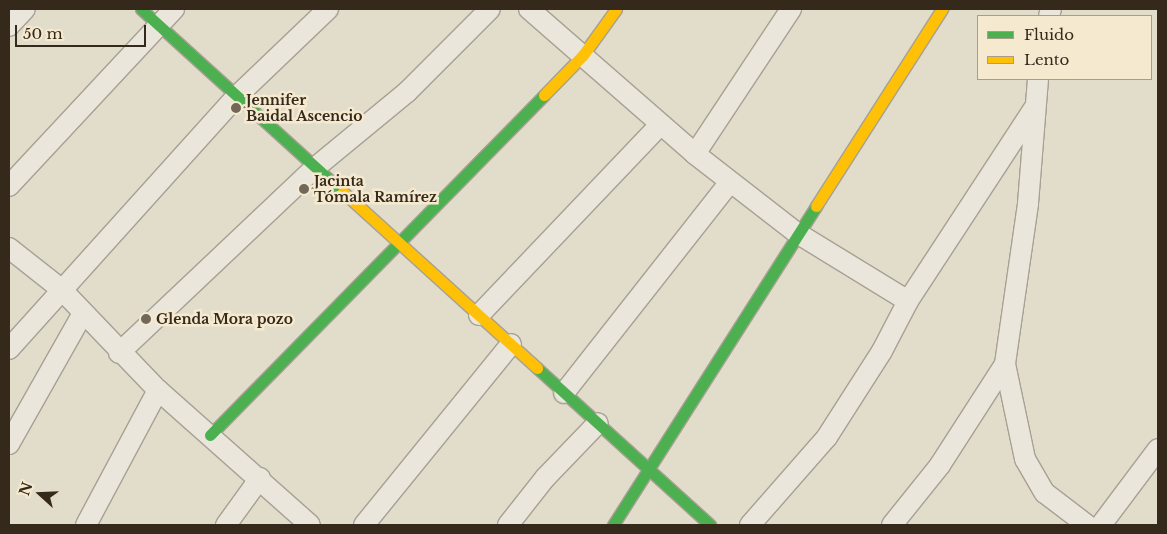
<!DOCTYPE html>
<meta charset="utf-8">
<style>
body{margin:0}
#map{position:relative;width:1167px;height:534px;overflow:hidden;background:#e2dcca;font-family:"Libre Baskerville",serif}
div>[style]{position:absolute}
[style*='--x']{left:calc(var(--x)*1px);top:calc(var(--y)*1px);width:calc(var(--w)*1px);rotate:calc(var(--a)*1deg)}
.roads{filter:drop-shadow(1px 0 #a7a094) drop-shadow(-1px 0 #a7a094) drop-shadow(0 1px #a7a094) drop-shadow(0 -1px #a7a094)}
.street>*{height:20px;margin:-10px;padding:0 10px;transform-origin:10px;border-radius:10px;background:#eae6db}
.fast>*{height:11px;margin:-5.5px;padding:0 5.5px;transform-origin:5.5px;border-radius:5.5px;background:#4caf50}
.slow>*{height:11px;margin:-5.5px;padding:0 5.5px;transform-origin:5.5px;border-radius:5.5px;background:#ffc107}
.dots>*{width:14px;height:14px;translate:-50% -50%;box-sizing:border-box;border:2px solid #f5eacf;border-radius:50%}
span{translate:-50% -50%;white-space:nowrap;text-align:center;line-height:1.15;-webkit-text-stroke:5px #f5eacf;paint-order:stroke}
.poi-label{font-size:14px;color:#35291c;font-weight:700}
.left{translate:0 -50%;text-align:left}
.frame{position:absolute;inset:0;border:10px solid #35291c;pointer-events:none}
.legend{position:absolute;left:977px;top:15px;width:175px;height:65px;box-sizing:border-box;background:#f5eacf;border:1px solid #a89d87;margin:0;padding:6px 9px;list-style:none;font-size:15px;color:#35291c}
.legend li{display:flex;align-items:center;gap:10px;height:25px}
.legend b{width:25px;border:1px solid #a89d87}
.north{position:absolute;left:15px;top:469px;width:50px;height:50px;-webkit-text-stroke:4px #f5eacf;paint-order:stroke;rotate:290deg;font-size:14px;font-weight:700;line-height:20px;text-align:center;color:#35291c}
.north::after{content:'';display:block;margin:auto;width:18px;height:22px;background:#35291c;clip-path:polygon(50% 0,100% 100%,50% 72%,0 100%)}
.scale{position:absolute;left:15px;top:25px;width:131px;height:22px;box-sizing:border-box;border:2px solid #35291c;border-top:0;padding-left:6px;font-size:15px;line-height:18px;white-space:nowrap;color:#35291c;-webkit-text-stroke:4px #f5eacf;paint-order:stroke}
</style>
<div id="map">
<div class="roads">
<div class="street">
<i style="--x:529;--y:9;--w:220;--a:41.1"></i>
<i style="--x:695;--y:154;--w:129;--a:37.8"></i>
<i style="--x:797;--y:233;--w:130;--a:31.5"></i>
<i style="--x:1049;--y:16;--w:7;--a:-74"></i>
<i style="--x:9;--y:26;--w:23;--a:-47"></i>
<i style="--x:1038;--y:79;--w:125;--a:94.6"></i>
<i style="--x:1028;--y:204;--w:162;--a:98.2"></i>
<i style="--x:1005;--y:364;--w:97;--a:78.1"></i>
<i style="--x:1025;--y:459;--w:39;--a:60"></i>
<i style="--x:1045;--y:493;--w:53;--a:37.3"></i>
<i style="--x:695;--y:154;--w:174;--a:-56.5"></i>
<i style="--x:9;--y:186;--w:242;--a:-47"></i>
<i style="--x:9;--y:248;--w:66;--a:38.3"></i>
<i style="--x:61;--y:289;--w:140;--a:46.2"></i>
<i style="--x:158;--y:390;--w:203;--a:41.6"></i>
<i style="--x:479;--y:315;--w:261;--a:-46.4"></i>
<i style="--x:9;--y:349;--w:341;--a:-48"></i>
<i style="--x:237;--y:96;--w:126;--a:-43.7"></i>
<i style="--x:119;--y:353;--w:271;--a:-43.4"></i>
<i style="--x:316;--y:167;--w:118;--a:-39.5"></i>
<i style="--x:407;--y:92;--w:117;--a:-45"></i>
<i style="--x:564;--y:393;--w:268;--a:-51.8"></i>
<i style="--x:9;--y:444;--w:150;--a:-60.5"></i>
<i style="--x:86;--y:525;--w:153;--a:-61.9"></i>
<i style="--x:226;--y:525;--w:58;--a:-54.1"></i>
<i style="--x:364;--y:525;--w:233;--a:-50.9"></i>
<i style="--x:508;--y:525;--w:60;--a:-51.8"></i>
<i style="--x:545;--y:478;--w:76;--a:-46.1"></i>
<i style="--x:750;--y:525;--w:117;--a:-48.8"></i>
<i style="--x:827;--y:437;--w:102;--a:-57.4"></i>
<i style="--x:882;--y:351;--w:56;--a:-62.5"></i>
<i style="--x:908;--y:301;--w:232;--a:-56.8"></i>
<i style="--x:892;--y:525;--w:77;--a:-51.3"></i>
<i style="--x:940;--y:465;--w:120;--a:-57.2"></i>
<i style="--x:1101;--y:525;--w:95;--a:-53.1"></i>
</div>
<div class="fast">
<i style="--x:141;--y:9;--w:273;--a:42.2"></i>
<i style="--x:537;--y:368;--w:234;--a:42.2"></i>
<i style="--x:210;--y:435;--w:477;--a:-45.5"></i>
<i style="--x:613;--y:525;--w:378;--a:-57.5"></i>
</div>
<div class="slow">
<i style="--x:544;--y:95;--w:56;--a:-45.7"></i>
<i style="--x:583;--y:55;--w:57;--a:-54.3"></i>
<i style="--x:343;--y:192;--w:262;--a:42.2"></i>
<i style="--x:816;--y:206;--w:234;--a:-57.4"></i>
</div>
</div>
<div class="dots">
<i style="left:236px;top:108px;background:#726859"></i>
<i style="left:304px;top:189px;background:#726859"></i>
<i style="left:146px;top:319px;background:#726859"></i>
</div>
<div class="poi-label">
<span class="left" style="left:246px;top:108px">Jennifer<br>Baidal Ascencio</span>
<span class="left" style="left:314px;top:189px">Jacinta<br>Tómala Ramírez</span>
<span class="left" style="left:156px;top:319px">Glenda Mora pozo</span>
</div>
<div class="frame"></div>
<ul class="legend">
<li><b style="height:6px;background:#4caf50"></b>Fluido</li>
<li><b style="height:6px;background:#ffc107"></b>Lento</li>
</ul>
<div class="north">N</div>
<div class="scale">50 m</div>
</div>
